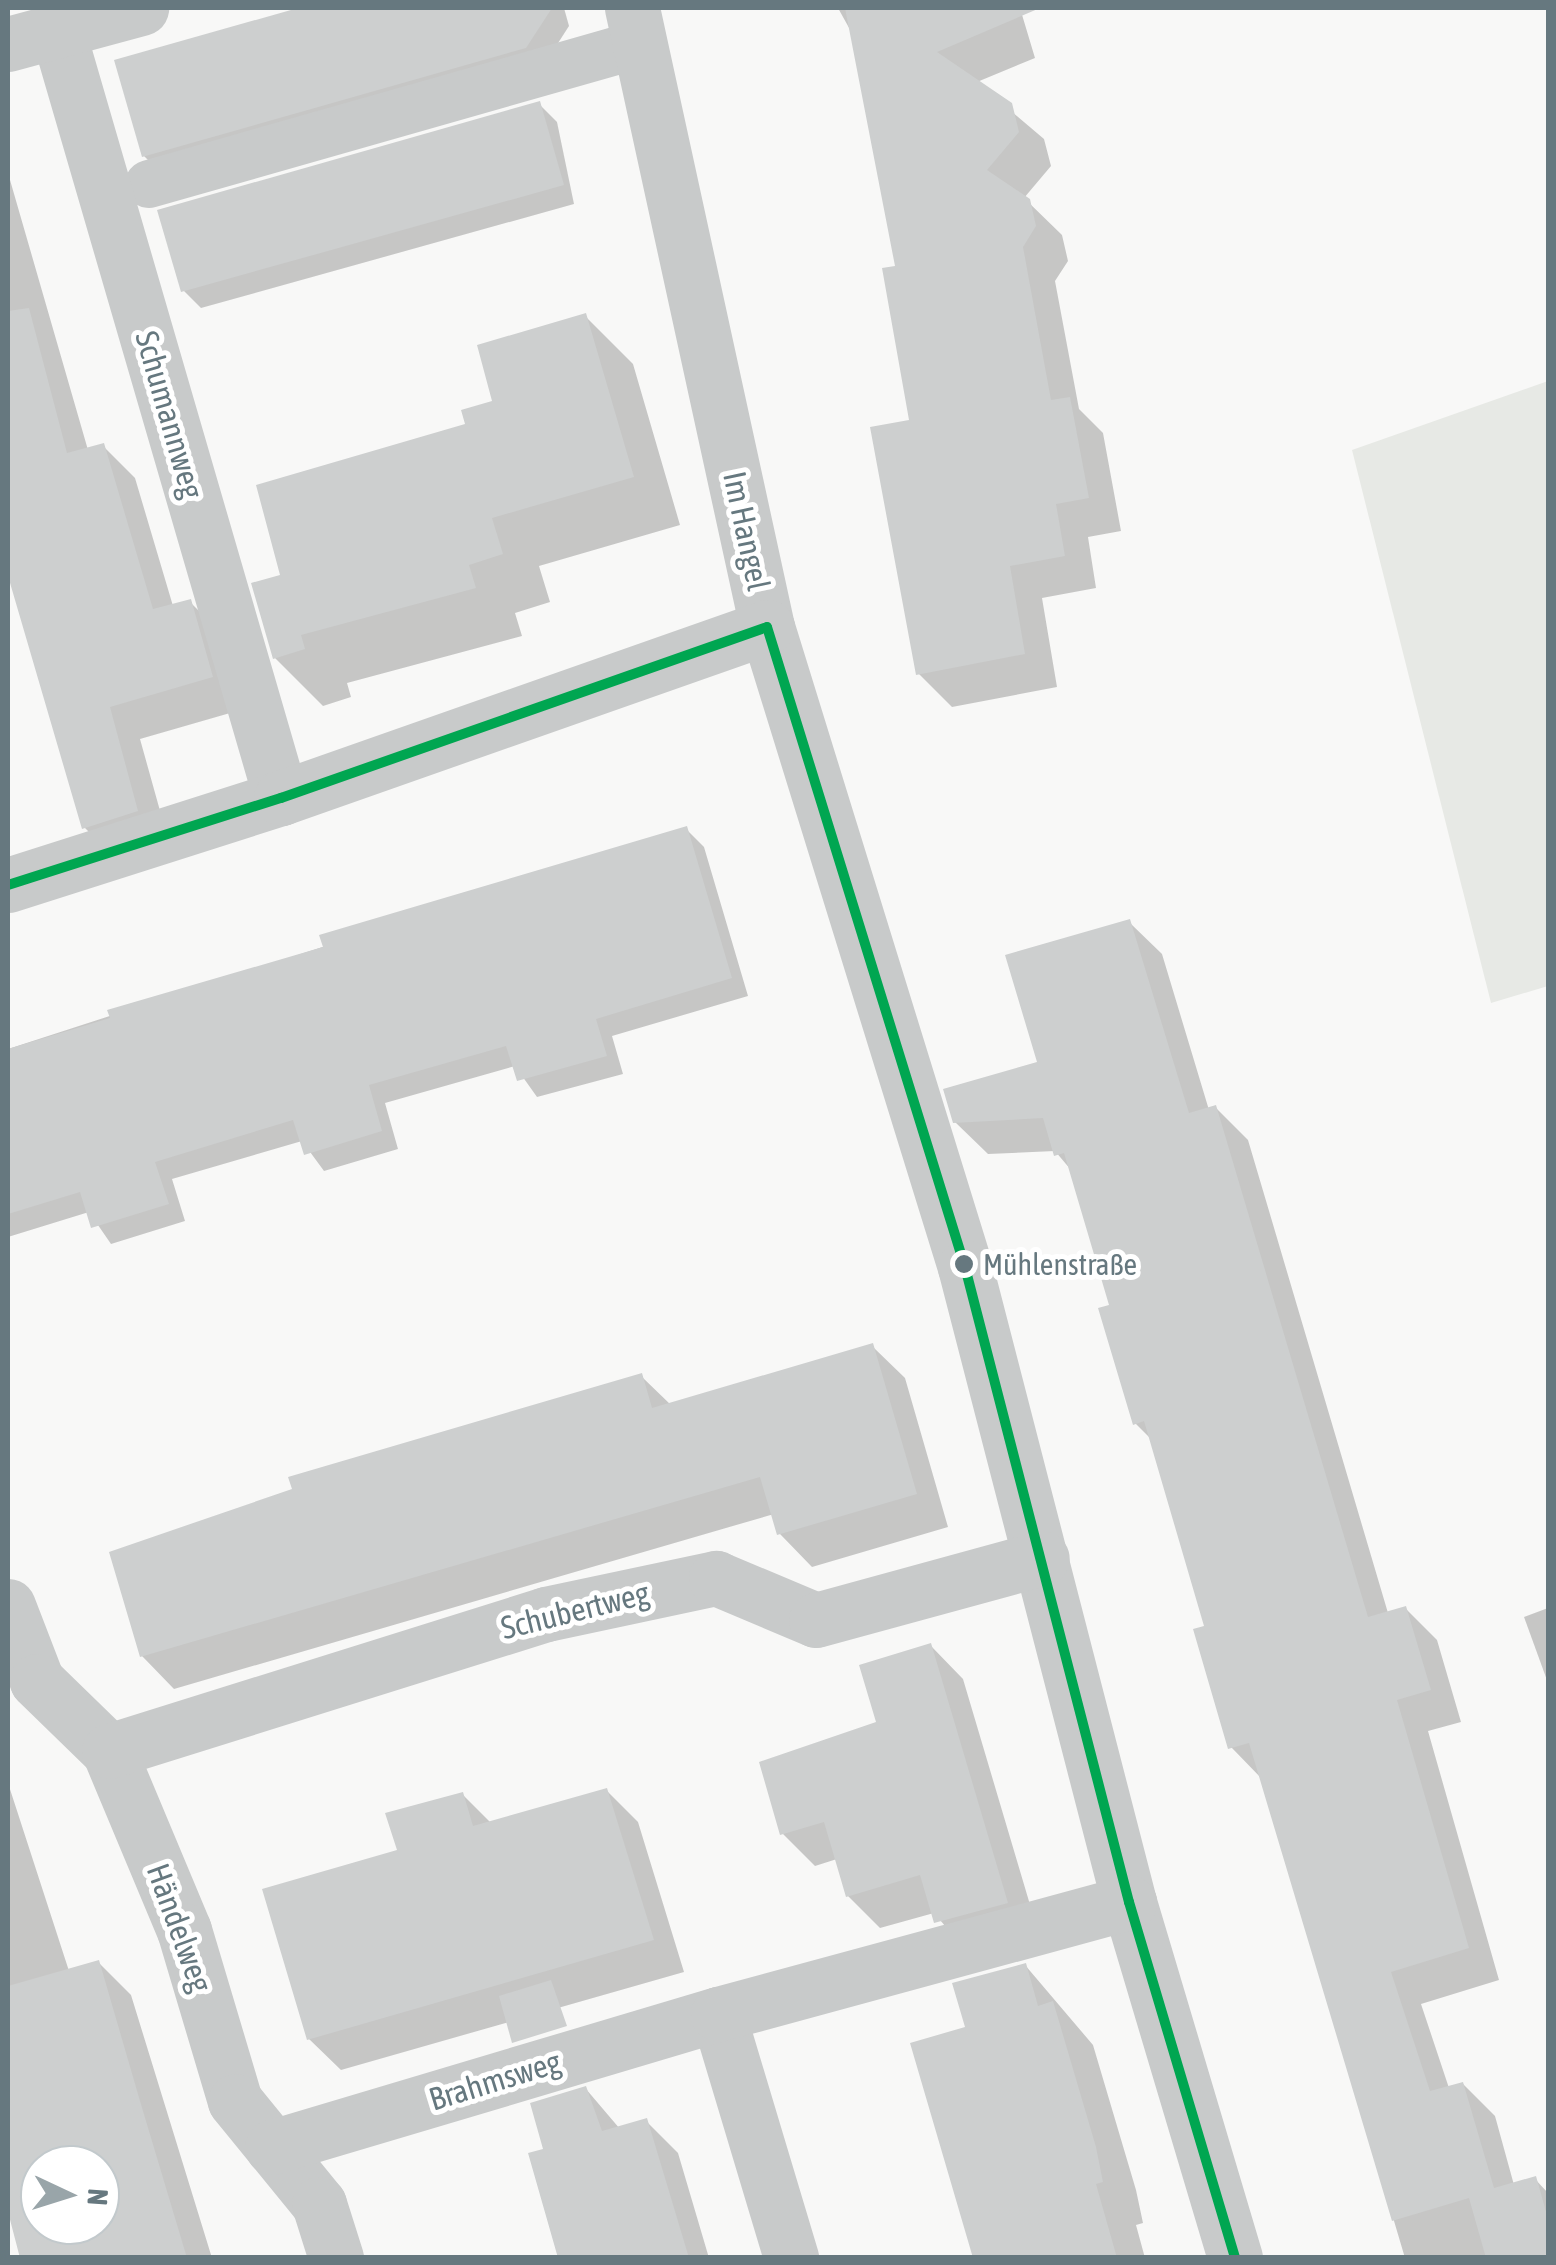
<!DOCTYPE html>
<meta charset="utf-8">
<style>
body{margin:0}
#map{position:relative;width:1556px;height:2265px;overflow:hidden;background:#f8f8f7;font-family:"Asap Condensed",sans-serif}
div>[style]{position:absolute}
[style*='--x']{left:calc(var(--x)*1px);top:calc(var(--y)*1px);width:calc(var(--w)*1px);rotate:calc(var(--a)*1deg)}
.green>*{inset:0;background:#e7e9e5}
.shadow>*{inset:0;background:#0003}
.building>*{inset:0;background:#cdcfcf}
.service>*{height:48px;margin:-24px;padding:0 24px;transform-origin:24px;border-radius:24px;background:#c8caca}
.minor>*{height:55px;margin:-27.5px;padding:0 27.5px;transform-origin:27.5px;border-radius:27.5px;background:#c8caca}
.bus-1>*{height:10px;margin:-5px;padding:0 5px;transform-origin:5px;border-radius:5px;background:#00a651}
.dots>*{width:28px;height:28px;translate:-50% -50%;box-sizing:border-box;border:5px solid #fff;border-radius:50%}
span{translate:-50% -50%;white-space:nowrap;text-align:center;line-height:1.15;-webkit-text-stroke:10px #fff;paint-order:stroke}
.bus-label{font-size:30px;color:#66787f}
.left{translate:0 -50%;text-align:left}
.street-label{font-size:32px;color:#66787f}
.frame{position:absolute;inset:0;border:10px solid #66787f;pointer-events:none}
.north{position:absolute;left:20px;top:2145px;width:100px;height:100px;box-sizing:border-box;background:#fff;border:2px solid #c2c9cc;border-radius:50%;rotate:94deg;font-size:28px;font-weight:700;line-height:40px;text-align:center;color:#66787f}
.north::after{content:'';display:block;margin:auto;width:35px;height:45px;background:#99a5a9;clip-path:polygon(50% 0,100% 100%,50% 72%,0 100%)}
</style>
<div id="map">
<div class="green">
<i style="clip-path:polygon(1548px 381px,1548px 986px,1491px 1003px,1352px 450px)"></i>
</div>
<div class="shadow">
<i style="clip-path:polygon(311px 8px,564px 8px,569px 26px,544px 65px,162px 174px,144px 156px,117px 62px)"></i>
<i style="clip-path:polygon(838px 8px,1020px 8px,1035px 58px,977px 82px,1044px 139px,1051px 166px,1024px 198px,1062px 235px,1068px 261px,1055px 281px,1079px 409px,1103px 433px,1121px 531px,1088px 537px,1096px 588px,1042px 598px,1057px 687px,952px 707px,919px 674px,912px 422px,898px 268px,853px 35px)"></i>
<i style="clip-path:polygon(539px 104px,557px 122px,574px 204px,201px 308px,183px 290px)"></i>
<i style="clip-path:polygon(8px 173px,88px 450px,103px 446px,135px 478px,173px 606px,190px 602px,222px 634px,244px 709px,140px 739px,169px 843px,117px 860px,84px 827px,8px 566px)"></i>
<i style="clip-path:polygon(585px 316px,633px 364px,680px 525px,539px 566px,550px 602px,515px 613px,522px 636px,347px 683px,351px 697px,323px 706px,275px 658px,284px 576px,495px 402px)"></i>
<i style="clip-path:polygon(686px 829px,704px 847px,748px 996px,612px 1036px,623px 1074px,537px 1097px,515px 1066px,385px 1103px,398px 1149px,324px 1171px,302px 1141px,172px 1179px,185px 1221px,111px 1244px,89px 1212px,8px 1237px,8px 1049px)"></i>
<i style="clip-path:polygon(1129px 922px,1162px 954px,1209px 1110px,1216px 1108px,1248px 1140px,1388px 1613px,1405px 1608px,1437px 1640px,1461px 1722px,1428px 1731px,1499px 1980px,1421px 2004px,1449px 2088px,1463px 2084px,1495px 2116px,1514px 2185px,1535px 2179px,1548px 2193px,1548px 2258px,1405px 2258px,1263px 1780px,1231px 1747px,1207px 1627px,1152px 1440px,1136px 1424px,1112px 1307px,1071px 1170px,1055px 1151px,988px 1154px,955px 1122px,1040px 1064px)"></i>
<i style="clip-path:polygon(872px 1346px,905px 1378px,948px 1527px,812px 1567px,780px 1534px,774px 1514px,174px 1689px,142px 1656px,641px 1376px,671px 1405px)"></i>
<i style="clip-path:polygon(1548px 1608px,1548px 1683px,1524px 1617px)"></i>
<i style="clip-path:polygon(931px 1646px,963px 1679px,1039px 1935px,969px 1954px,934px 1913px,880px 1928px,848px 1896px,837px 1859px,815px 1866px,783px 1834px,880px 1724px)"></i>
<i style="clip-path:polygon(evenodd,8px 1783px,69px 1971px,99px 1963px,131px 1995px,212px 2258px,81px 2258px,16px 2233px,8px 2203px,8px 1783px,40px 2165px,100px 2165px,100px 2225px,40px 2225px,40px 2165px)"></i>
<i style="clip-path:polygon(606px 1790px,638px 1822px,684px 1972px,341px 2070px,309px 2039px,400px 1851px,462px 1794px,491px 1823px)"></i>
<i style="clip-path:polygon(1025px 1965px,1093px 2045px,1136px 2190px,1143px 2223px,1136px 2225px,1145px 2258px,976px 2258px,968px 2029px)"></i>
<i style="clip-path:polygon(586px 2089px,620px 2129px,646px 2121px,678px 2153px,709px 2258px,559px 2258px,546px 2150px)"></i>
</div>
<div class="building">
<i style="clip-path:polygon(298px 8px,552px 8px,526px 48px,142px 157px,114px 60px)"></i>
<i style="clip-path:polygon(845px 8px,1040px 8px,937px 52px,1012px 103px,1019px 132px,987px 170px,1030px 199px,1036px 226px,1023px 247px,1051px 400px,1070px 397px,1089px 498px,1056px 504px,1065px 556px,1010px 566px,1025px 654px,916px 675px,870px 427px,909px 420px,882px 268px,895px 266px)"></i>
<i style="clip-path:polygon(540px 101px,564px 185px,181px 292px,157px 210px)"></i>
<i style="clip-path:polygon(29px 308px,67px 453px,104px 443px,153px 609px,191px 599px,213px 677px,110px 707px,138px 811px,82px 829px,8px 576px,8px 311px)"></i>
<i style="clip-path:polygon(586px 313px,634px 477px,492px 518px,503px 554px,469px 565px,476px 588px,301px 635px,305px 649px,273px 659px,251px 583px,280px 575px,256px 485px,465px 424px,461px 410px,492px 401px,477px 345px)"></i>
<i style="clip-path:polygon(687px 826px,732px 978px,596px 1019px,607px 1056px,517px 1081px,506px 1046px,369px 1085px,382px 1131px,304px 1155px,293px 1120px,155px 1162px,169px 1204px,91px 1228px,80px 1192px,8px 1214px,8px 1049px,110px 1018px,107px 1010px,323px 947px,319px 935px)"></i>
<i style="clip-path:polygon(1130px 919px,1189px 1113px,1216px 1105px,1368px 1617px,1406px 1606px,1431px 1690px,1397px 1700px,1469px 1948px,1391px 1972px,1430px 2091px,1463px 2082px,1494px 2188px,1536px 2176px,1548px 2219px,1548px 2258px,1486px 2258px,1469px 2198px,1392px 2221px,1249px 1743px,1228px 1749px,1193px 1629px,1204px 1626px,1144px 1421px,1133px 1425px,1098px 1308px,1109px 1305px,1064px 1153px,1054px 1156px,1043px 1118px,953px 1123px,943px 1089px,1037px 1062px,1005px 955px)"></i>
<i style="clip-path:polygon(873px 1343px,917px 1494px,777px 1535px,760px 1477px,140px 1657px,109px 1552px,292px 1489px,288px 1477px,642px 1373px,652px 1408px)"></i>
<i style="clip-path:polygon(931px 1643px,1008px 1903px,934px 1923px,920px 1875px,846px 1897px,824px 1822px,780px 1835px,759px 1762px,876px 1722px,859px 1665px)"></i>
<i style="clip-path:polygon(607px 1788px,654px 1940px,307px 2040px,262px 1889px,397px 1850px,385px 1813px,463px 1792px,473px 1826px)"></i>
<i style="clip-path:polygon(evenodd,99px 1960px,140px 2101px,187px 2258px,20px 2258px,8px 2212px,8px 1986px,99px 1960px,40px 2165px,100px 2165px,100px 2225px,40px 2225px,40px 2165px)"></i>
<i style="clip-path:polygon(1026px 1963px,1038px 2006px,1053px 2001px,1096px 2147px,1103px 2182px,1096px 2184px,1117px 2258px,973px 2258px,910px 2043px,965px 2027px,952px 1983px)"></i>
<i style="clip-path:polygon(551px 1980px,567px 2026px,512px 2043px,499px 1996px)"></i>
<i style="clip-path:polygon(586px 2086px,602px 2131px,647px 2118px,689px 2258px,558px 2258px,528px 2153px,543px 2149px,530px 2103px)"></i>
</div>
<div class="service">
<i style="--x:149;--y:184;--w:511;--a:-15.91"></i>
</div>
<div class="minor">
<i style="--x:632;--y:8;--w:634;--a:77.7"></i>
<i style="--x:767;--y:627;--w:670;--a:72.81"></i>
<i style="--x:965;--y:1267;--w:656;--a:75.52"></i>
<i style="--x:1129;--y:1902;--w:371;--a:73.4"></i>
<i style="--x:58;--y:32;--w:798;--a:73.77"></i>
<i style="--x:8;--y:44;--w:138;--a:-15.1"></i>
<i style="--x:8;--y:885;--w:287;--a:-17.7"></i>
<i style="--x:281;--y:798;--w:515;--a:-19.38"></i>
<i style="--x:8;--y:1606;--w:80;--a:68.9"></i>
<i style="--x:37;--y:1681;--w:100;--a:44.2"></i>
<i style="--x:109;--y:1751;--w:194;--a:67.3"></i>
<i style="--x:184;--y:1930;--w:178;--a:73.4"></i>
<i style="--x:235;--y:2101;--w:133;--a:50.8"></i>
<i style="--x:319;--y:2204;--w:57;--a:72.5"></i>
<i style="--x:109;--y:1751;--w:458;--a:-17.4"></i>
<i style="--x:546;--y:1614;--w:174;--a:-12"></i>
<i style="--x:716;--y:1578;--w:108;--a:22.8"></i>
<i style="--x:816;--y:1620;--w:234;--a:-15.3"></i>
<i style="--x:718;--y:2014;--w:255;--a:73.3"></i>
<i style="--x:272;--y:2147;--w:465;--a:-16.6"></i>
<i style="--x:718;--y:2014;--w:426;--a:-15.2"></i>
</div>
<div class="bus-1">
<i style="--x:8;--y:885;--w:287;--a:-17.7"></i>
<i style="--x:281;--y:798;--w:515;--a:-19.38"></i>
<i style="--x:767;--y:627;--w:670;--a:72.81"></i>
<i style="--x:965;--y:1267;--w:656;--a:75.52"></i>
<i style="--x:1129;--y:1902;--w:371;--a:73.4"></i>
</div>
<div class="dots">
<i style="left:964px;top:1264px;background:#66787f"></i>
</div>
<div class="bus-label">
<span class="left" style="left:983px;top:1264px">Mühlenstraße</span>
</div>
<div class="street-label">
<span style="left:169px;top:415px;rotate:74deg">Schumannweg</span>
<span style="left:746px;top:531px;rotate:78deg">Im Hangel</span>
<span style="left:575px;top:1611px;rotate:-14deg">Schubertweg</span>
<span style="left:179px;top:1928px;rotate:70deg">Händelweg</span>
<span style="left:495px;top:2081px;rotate:-17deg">Brahmsweg</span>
</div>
<div class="frame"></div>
<div class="north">N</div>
</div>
